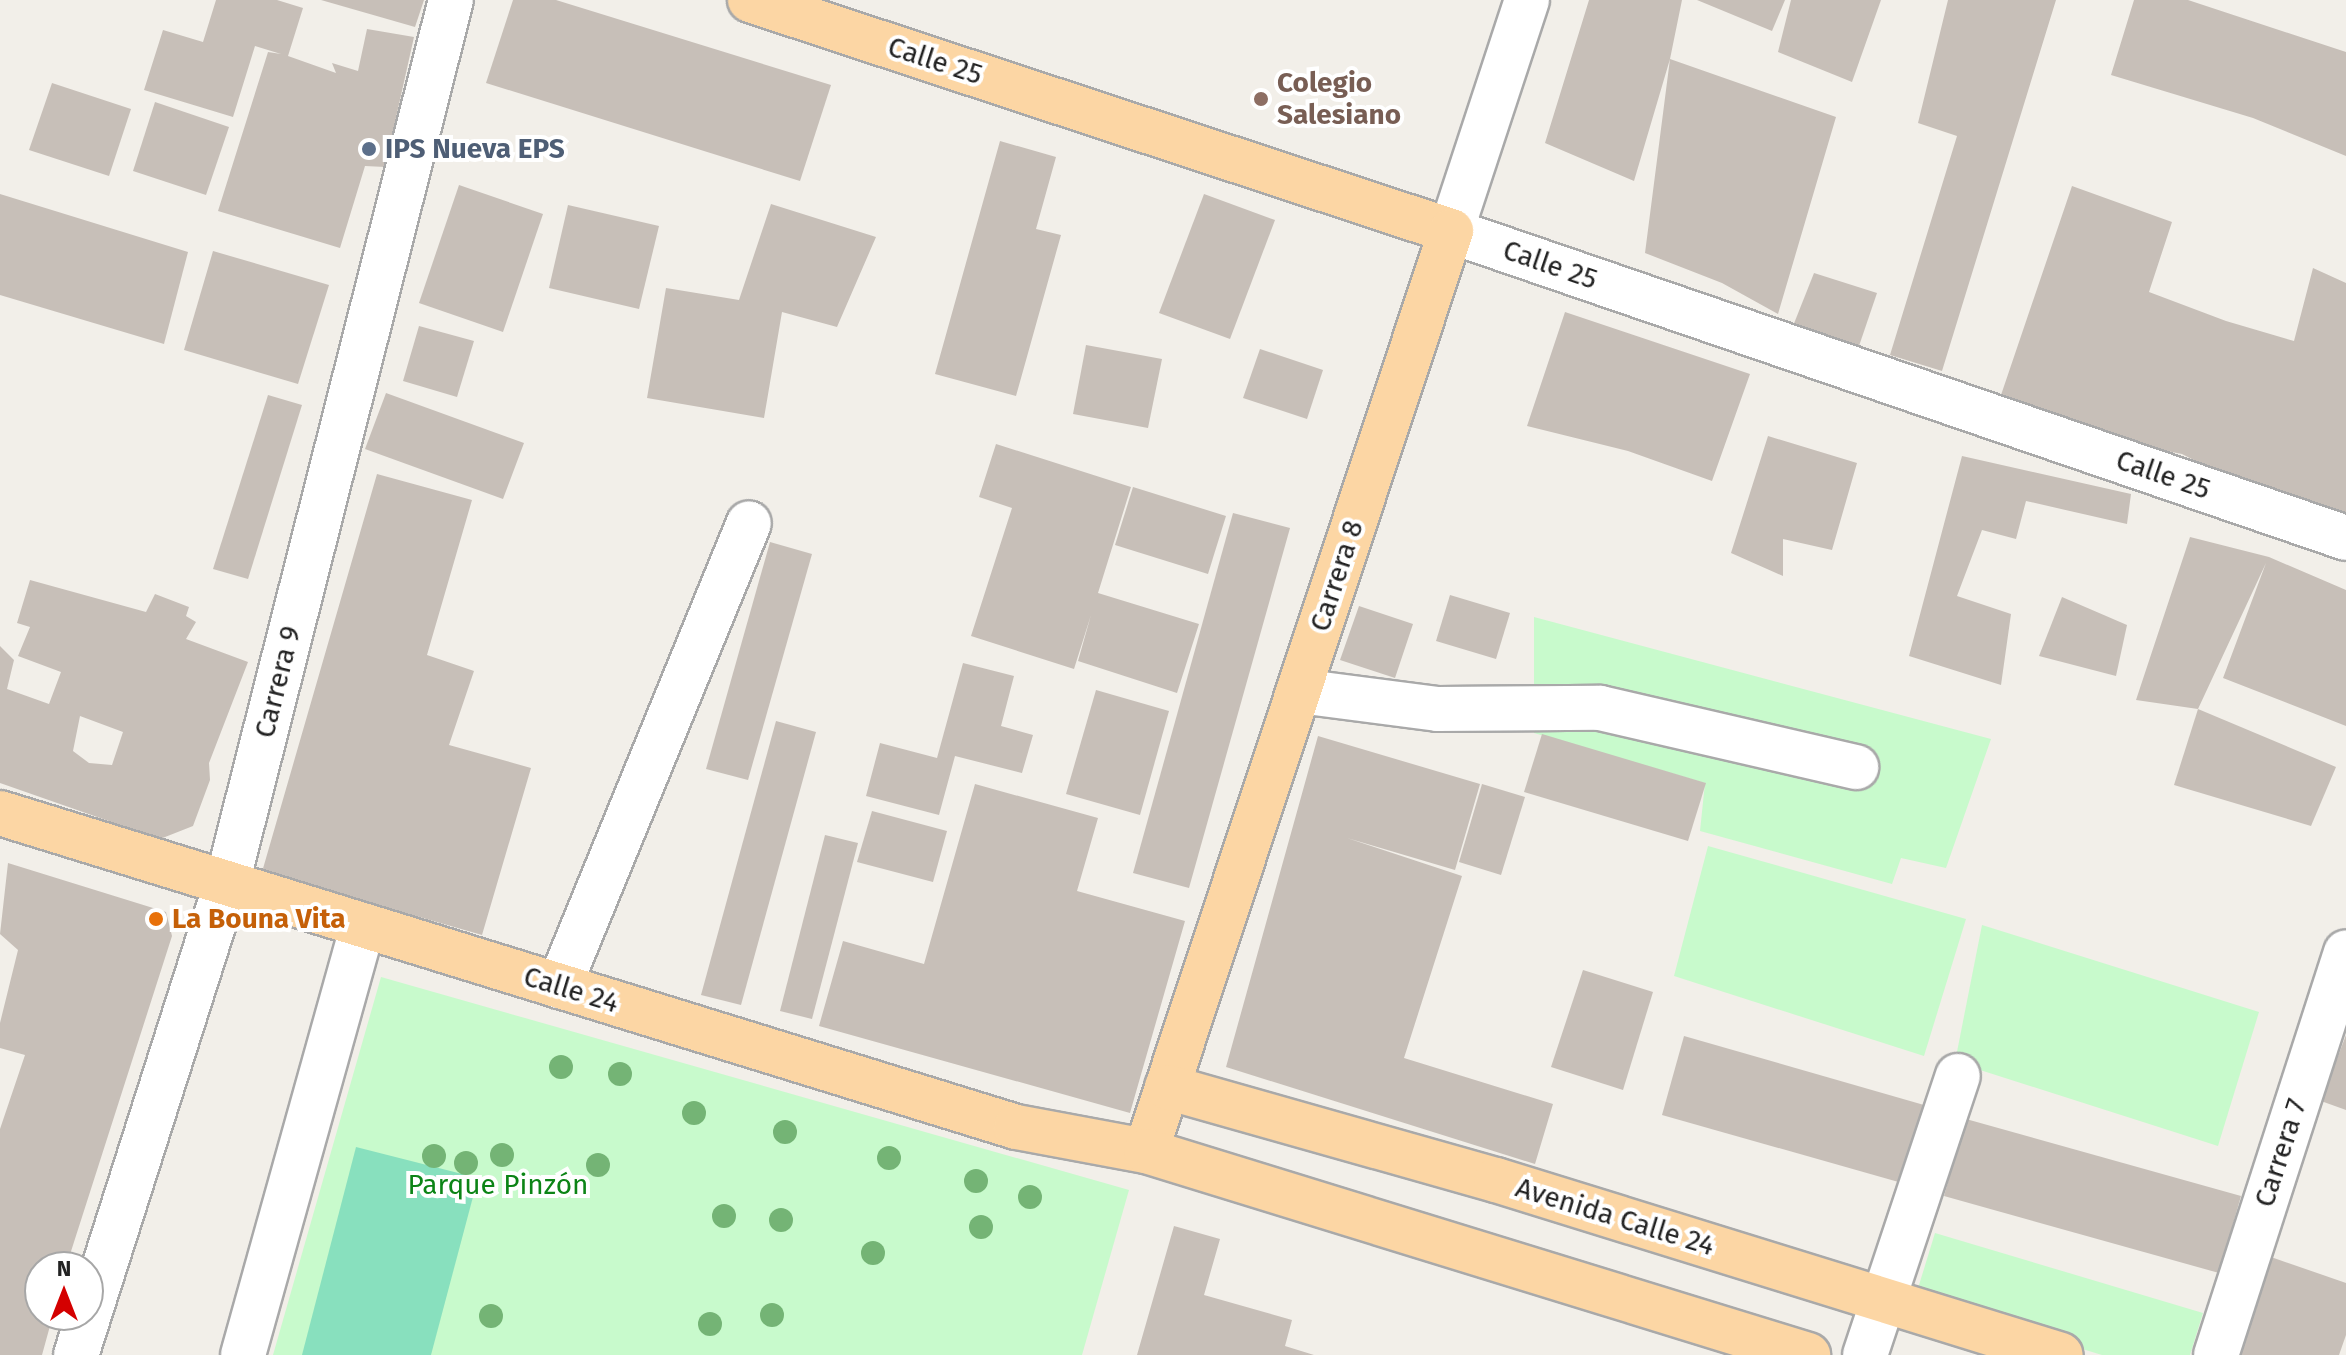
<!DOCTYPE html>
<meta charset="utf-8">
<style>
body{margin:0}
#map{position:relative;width:2346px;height:1355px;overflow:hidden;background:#f2efe9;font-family:"Fira Sans",sans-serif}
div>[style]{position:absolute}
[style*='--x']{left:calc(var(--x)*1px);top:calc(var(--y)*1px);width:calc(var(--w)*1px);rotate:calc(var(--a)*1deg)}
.park>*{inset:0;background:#c8facc}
.pitch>*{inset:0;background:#88e0be}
.building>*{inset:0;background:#c7bfb8}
.roads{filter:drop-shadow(2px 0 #a9a9a9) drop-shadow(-2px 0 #a9a9a9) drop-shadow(0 2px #a9a9a9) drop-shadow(0 -2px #a9a9a9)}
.minor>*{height:44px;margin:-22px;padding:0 22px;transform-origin:22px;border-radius:22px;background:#fff}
.major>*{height:44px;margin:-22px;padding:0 22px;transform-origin:22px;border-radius:22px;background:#fcd6a4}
.trees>*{width:24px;height:24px;margin:-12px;border-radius:50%;background:#74b475}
.dots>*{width:22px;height:22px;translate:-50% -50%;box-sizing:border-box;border:4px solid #fff;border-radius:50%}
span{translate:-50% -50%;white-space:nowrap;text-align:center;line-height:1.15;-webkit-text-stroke:8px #fff;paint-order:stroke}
.street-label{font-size:28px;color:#222}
.education-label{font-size:28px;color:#785e54;font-weight:700}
.left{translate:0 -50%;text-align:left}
.service-label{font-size:28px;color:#4e5e75;font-weight:700}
.food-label{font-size:28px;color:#c56008;font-weight:700}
.park-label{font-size:28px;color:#0c8416}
.north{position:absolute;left:24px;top:1251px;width:80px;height:80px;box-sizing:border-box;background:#fff;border:2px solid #a7a7a7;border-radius:50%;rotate:0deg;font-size:22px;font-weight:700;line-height:32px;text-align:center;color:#222}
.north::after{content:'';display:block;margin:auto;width:28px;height:36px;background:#d40000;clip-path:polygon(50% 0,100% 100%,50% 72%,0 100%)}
</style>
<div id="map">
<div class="park">
<i style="clip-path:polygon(1534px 617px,1991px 739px,1946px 868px,1901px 858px,1892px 884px,1700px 831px,1705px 783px,1534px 733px)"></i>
<i style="clip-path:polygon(1708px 846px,1966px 919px,1924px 1056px,1674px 976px)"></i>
<i style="clip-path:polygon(1982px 925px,2259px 1012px,2218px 1146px,1955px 1062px)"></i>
<i style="clip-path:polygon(381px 977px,1129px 1190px,1082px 1355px,273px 1355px)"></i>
<i style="clip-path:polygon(1935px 1233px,2203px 1313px,2190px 1355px,2102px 1355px,1915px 1298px)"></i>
</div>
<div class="pitch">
<i style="clip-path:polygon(356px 1147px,478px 1178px,431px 1355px,302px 1355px)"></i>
</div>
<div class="building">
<i style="clip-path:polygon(216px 0,277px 0,303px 8px,288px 56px,336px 73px,332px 63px,358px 71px,367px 29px,414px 37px,385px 167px,365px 166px,340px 248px,218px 211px,268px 52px,281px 54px,255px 46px,233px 117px,144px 90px,163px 30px,203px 42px)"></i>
<i style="clip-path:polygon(321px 0,424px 0,415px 27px)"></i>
<i style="clip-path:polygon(513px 0,556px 0,831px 85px,800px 181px,486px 83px)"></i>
<i style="clip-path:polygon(1589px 0,1682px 0,1670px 59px,1836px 117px,1778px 314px,1722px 283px,1645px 253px,1670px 59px,1634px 181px,1545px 143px)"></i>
<i style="clip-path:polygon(1697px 0,1785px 0,1772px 31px)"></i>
<i style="clip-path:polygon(1791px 0,1881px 0,1852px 82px,1778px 52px)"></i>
<i style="clip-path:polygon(1948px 0,2056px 0,1942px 371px,1890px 355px,1957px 136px,1918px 123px)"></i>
<i style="clip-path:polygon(2134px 0,2188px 0,2346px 52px,2346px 156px,2253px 118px,2111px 75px)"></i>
<i style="clip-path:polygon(52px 83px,131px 109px,109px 176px,29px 150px)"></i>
<i style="clip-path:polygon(155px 102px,229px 127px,206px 195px,133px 171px)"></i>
<i style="clip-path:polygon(1000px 141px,1056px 157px,1036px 229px,1061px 235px,1016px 396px,935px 374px)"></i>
<i style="clip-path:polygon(459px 185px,543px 214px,503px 332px,419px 303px)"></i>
<i style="clip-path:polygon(2072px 186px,2172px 222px,2149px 292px,2226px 321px,2294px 341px,2313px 268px,2346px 283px,2346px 518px,2244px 486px,2182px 454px,2101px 438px,2001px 395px)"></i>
<i style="clip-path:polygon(0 194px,188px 252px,164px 344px,0 295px)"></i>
<i style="clip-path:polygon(1204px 194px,1275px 220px,1230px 339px,1159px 313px)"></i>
<i style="clip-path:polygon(771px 204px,876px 237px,837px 327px,782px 312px,764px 418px,647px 398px,666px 288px,739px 300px)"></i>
<i style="clip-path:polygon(568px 205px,659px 226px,639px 309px,549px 288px)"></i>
<i style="clip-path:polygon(213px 251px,329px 285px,298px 384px,184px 350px)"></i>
<i style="clip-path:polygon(1814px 273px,1877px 293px,1859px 346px,1793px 326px)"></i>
<i style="clip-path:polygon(1565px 312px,1750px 374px,1712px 481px,1628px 451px,1527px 426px)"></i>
<i style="clip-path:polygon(419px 326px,474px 341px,457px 397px,403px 381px)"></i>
<i style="clip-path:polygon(1086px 345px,1162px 359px,1148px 428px,1073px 414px)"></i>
<i style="clip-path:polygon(1260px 349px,1323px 370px,1307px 419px,1243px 398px)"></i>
<i style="clip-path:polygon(386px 393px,524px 443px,503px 499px,365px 449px)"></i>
<i style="clip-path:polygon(268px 395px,302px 405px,248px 579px,213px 569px)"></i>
<i style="clip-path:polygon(1768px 436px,1857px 463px,1832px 550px,1783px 539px,1783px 576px,1731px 553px)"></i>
<i style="clip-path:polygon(996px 444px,1131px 487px,1098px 593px,1199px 624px,1177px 693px,1078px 661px,1091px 615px,1074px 669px,971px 636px,1012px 508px,979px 497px)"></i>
<i style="clip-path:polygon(1962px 456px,2131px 494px,2127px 524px,2026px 501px,2016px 539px,1982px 530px,1957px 596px,2011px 614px,2001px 685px,1909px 656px)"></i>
<i style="clip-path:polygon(377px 474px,472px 500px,427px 655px,474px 671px,449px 745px,531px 768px,482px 935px,262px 872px)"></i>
<i style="clip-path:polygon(1133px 487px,1226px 516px,1208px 574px,1115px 545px)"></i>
<i style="clip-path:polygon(1233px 513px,1290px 528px,1189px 888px,1133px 873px)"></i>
<i style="clip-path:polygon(2190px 537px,2269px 557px,2346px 590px,2346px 726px,2223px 678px,2266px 563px,2198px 709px,2136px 700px)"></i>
<i style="clip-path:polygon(770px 542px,812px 554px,748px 780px,706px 769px)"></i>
<i style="clip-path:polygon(evenodd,30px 580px,146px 612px,155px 594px,189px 607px,186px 616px,196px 622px,186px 639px,248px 662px,209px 763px,210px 780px,193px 826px,160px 839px,0 783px,0 646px,14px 660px,7px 689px,49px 704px,61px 672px,18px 656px,30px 627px,17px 623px,30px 580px,80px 716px,123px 732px,112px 765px,89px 763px,73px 751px,80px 716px)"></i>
<i style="clip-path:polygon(1450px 595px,1510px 613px,1496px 659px,1436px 641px)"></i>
<i style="clip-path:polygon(2062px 597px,2127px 625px,2116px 676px,2039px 656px)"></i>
<i style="clip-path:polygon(1359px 606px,1413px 624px,1395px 678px,1340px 660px)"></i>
<i style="clip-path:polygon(963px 663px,1014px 676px,1001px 726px,1033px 735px,1022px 773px,955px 756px,939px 815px,866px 796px,880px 743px,937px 758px)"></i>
<i style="clip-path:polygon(1096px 690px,1169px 711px,1140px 815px,1066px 794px)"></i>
<i style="clip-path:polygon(2198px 709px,2336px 767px,2311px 826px,2174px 785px)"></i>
<i style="clip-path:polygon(776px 721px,816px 732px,741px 1005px,701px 995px)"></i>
<i style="clip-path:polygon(1542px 734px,1706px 783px,1688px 841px,1524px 792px)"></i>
<i style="clip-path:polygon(1318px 736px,1480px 784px,1455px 870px,1347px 838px,1462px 876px,1404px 1058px,1553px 1104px,1535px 1164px,1226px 1067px)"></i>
<i style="clip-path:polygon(975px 784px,1098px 818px,1077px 891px,1185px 921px,1130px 1113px,819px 1026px,843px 941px,924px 964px)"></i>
<i style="clip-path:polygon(1482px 784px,1525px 797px,1501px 875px,1459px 862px)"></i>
<i style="clip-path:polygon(872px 811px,947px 831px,933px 882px,857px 862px)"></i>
<i style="clip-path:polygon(825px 835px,858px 843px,812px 1019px,780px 1011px)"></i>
<i style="clip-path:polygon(8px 863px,166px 912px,172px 936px,66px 1267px,40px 1267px,40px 1315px,53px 1315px,42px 1355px,0 1355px,0 1129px,25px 1055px,0 1048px,0 1023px,18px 950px,0 934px)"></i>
<i style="clip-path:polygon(1583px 970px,1653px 992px,1623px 1090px,1551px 1067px)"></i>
<i style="clip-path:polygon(2346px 1035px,2346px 1110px,2321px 1101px)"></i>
<i style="clip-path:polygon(1684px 1036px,1924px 1105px,1902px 1183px,1662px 1115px)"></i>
<i style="clip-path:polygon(1966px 1119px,2241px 1196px,2219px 1273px,1944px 1196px)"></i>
<i style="clip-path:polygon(1174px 1226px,1220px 1239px,1204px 1295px,1292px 1320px,1285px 1346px,1314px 1355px,1137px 1355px)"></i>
<i style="clip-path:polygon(2271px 1257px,2346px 1283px,2346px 1335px,2339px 1355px,2237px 1355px)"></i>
</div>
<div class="roads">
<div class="minor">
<i style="--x:1527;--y:0;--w:243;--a:108.2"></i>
<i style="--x:1451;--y:231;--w:946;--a:18.93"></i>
<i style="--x:1299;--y:691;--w:140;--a:7.4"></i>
<i style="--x:1438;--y:709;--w:162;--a:-0.4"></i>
<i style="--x:1600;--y:708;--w:263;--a:13"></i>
<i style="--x:559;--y:986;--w:500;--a:-67.69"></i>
<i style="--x:76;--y:1355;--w:496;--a:-72.3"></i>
<i style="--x:227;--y:883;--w:911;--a:-75.77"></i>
<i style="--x:243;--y:1355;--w:446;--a:-74.4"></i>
<i style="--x:1865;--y:1355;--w:294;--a:-71.6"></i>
<i style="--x:2216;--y:1355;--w:423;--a:-72.1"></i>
</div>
<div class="major">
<i style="--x:750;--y:0;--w:738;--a:18.24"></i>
<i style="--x:1451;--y:231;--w:969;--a:108.34"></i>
<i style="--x:0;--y:813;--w:1063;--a:17.17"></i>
<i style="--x:1016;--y:1127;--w:132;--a:10.5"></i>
<i style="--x:1146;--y:1151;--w:693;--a:17.13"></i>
<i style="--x:1167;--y:1087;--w:342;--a:15.8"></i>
<i style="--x:1496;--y:1180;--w:591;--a:17.21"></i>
</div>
</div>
<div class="trees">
<i style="left:561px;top:1067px"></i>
<i style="left:620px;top:1074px"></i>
<i style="left:694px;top:1113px"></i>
<i style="left:785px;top:1132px"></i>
<i style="left:502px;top:1155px"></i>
<i style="left:434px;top:1156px"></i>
<i style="left:889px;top:1158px"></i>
<i style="left:466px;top:1163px"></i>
<i style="left:598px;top:1165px"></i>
<i style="left:976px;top:1181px"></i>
<i style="left:1030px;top:1197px"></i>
<i style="left:724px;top:1216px"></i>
<i style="left:781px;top:1220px"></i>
<i style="left:981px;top:1227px"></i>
<i style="left:873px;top:1253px"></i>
<i style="left:772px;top:1315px"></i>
<i style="left:491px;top:1316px"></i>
<i style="left:710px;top:1324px"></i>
</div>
<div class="dots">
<i style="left:1261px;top:99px;background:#8d6e63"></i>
<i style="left:369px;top:149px;background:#5c6f8a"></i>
<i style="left:156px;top:919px;background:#e8710a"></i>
</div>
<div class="street-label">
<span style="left:935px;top:61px;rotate:18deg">Calle 25</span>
<span style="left:1550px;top:265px;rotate:19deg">Calle 25</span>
<span style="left:2163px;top:475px;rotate:19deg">Calle 25</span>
<span style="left:1337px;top:576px;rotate:-72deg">Carrera 8</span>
<span style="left:278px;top:682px;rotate:-76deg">Carrera 9</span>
<span style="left:571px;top:990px;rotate:17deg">Calle 24</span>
<span style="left:2281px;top:1153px;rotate:-72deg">Carrera 7</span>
<span style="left:1615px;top:1217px;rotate:17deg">Avenida Calle 24</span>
</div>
<div class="education-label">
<span class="left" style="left:1277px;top:99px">Colegio<br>Salesiano</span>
</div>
<div class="service-label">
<span class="left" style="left:385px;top:149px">IPS Nueva EPS</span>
</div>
<div class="food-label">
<span class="left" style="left:172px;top:919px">La Bouna Vita</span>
</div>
<div class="park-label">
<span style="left:498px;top:1185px">Parque Pinzón</span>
</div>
<div class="north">N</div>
</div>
